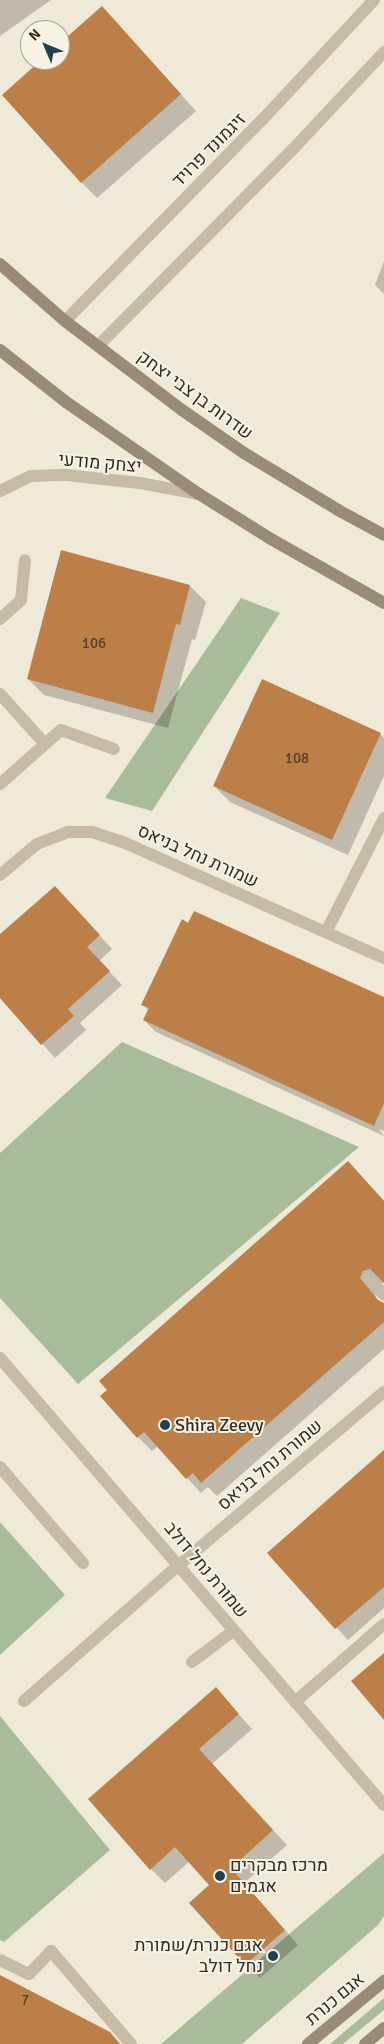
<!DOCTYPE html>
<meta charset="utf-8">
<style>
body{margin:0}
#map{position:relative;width:384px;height:2044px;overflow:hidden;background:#efe9d8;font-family:Signika,Heebo,sans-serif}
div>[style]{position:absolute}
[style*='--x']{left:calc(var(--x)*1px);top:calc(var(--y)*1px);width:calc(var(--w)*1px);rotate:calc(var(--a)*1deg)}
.green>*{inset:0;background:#a9bc9a}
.shadow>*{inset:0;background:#0003}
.building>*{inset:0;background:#bd7f48}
.lane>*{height:12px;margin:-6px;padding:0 6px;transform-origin:6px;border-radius:6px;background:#c6bba6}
.street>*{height:12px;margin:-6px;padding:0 6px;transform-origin:6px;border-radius:6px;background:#c6bba6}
.secondary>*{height:12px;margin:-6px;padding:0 6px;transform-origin:6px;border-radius:6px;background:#998b77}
.dots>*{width:14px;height:14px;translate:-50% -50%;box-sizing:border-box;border:2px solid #f7f3e4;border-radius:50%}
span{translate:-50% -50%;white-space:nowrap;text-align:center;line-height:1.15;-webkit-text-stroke:4px #f7f3e4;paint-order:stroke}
.number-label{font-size:15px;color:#55422e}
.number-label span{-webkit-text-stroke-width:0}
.street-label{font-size:18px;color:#322d26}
.poi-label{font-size:18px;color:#322d26}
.left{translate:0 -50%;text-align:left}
.right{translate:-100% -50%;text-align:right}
.north{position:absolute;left:20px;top:20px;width:50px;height:50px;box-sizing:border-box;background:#f7f3e4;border:1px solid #a8a498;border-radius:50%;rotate:315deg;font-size:14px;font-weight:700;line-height:20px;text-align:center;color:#322d26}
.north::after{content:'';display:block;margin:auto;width:18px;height:22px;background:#1f4250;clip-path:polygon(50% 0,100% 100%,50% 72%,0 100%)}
</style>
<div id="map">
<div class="green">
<i style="clip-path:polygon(241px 598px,280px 613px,152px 811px,105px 798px)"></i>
<i style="clip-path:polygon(122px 1042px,359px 1147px,78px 1384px,0 1298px,0 1153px)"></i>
<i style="clip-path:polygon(0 1522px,65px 1595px,0 1655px)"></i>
<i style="clip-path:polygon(0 1716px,110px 1850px,4px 1942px,0 1940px)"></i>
<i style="clip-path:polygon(384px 1853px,384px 1916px,378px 1925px,242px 2044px,161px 2044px)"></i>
<i style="clip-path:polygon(384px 1998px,384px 2010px,343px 2044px,330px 2044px)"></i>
</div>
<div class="shadow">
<i style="clip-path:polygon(0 0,51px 0,0 36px)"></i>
<i style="clip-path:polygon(102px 7px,196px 111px,97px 198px,81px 182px,43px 60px,60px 60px,60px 45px)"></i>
<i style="clip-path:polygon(384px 261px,384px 294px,375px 285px)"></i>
<i style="clip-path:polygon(62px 552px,190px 586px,206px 602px,195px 640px,192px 639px,168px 728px,44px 695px,28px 679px)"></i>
<i style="clip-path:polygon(380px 734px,384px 738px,384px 776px,348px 855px,230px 802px,214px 786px)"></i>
<i style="clip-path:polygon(68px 901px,112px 949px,99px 961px,122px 985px,80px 1023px,86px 1030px,55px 1058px,0 996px,0 936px)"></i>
<i style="clip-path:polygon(384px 999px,384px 1131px,379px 1129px,384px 1136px,156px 1032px,144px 1020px,149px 1011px,143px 1005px)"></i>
<i style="clip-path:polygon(348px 1162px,384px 1201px,384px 1283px,381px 1283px,374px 1289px,376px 1298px,381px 1304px,384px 1303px,384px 1349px,217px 1496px,208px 1487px,201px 1493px,158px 1446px,152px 1451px,138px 1437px)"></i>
<i style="clip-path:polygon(269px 1553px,384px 1559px,384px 1608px,348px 1640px)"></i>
<i style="clip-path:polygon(216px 1689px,252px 1729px,212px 1764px,287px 1845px,244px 1883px,298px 1945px,260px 1978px,246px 1964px,211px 1885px,190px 1861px,165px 1883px,151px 1869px)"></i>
</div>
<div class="building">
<i style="clip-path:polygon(102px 6px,181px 94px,81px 183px,2px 95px,41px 60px,60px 60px,60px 43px)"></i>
<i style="clip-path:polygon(61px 550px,190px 585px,180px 625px,176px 624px,153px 713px,27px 679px)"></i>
<i style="clip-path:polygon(262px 679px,381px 733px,332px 840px,213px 786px)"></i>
<i style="clip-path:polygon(55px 886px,100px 935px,87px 947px,110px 971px,68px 1009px,74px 1016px,41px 1045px,0 998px,0 934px)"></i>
<i style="clip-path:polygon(194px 911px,384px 997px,384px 1103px,374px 1126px,143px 1020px,149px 1008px,141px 1005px,182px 919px,188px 923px)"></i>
<i style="clip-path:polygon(348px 1161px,384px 1201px,384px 1283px,370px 1269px,363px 1271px,360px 1278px,378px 1300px,384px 1303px,384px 1322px,201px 1483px,193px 1473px,186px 1479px,144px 1432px,137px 1438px,100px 1396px,107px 1390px,99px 1381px)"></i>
<i style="clip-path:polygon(384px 1450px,384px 1587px,335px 1629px,267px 1553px)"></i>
<i style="clip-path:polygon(384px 1653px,384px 1720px,351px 1681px)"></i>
<i style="clip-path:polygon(216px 1687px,239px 1714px,199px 1749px,273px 1830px,231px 1868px,285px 1930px,245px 1965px,189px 1903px,209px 1885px,175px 1847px,150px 1870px,88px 1799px)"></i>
<i style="clip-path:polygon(0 1975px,110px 2032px,120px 2044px,0 2044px)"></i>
</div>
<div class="lane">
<i style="--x:0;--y:619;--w:28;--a:-42"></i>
<i style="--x:21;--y:600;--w:40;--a:-84.3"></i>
<i style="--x:0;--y:694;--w:67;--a:48"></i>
<i style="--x:0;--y:784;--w:81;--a:-41.5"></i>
<i style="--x:61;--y:730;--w:56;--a:19.7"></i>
<i style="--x:326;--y:932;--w:128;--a:-63"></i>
<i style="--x:368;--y:1277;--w:24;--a:48"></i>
<i style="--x:0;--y:1467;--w:127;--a:49.2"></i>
<i style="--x:192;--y:1662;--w:51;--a:-37.1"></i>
<i style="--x:24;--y:1701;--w:206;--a:-41.3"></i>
<i style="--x:295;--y:1702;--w:118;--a:-41.2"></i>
<i style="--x:0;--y:1960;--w:32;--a:26"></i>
<i style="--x:29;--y:1974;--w:32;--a:-46"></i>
<i style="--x:51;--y:1951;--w:123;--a:49.3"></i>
</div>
<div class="street">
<i style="--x:65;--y:321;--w:283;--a:-45.6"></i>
<i style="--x:263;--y:119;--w:163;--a:-47"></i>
<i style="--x:98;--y:346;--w:277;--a:-45.3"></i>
<i style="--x:293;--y:149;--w:133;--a:-46.8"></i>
<i style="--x:0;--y:491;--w:34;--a:-26"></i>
<i style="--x:31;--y:476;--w:35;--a:-2"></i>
<i style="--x:66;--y:475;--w:74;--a:6.2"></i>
<i style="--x:140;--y:483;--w:60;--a:10.6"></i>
<i style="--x:0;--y:875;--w:48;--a:-40"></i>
<i style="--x:37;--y:844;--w:33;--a:-21"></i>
<i style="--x:68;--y:832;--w:24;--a:0"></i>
<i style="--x:92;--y:832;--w:33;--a:18"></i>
<i style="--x:123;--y:842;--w:286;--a:24"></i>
<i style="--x:0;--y:1358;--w:589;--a:49.34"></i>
<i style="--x:179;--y:1565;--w:268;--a:-40.2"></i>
</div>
<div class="secondary">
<i style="--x:0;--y:264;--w:86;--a:41.2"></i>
<i style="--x:65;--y:321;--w:147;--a:37.3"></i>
<i style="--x:182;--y:410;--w:75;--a:34.7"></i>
<i style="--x:244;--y:453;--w:110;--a:31.2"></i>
<i style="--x:338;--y:510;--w:52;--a:28.5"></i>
<i style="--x:0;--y:350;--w:84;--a:38.2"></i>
<i style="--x:66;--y:402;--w:162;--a:34.7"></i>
<i style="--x:199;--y:494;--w:85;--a:32"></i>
<i style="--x:271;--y:539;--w:130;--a:29.5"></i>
<i style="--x:308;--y:2044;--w:99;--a:-39.7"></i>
<i style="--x:365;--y:2044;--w:25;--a:-40"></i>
</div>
<div class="dots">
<i style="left:165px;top:1425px;background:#1f4250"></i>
<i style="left:220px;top:1876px;background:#1f4250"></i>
<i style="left:273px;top:1956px;background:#1f4250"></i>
</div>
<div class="number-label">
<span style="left:94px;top:644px">106</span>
<span style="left:297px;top:759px">108</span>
<span style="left:25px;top:2001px">7</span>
</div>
<div class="street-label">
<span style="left:209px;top:150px;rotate:-45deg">זיגמונד פרויד</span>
<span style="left:195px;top:395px;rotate:36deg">שדרות בן צבי יצחק</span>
<span style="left:100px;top:463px;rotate:5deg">יצחק מודעי</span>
<span style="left:198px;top:856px;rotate:24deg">שמורת נחל בניאס</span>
<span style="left:270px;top:1465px;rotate:-40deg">שמורת נחל בניאס</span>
<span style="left:206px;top:1570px;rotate:50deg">שמורת נחל דולב</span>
<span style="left:335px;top:1999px;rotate:-40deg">אגם כנרת</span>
</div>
<div class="poi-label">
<span class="left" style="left:175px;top:1425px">Shira Zeevy</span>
<span class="left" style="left:230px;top:1876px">מרכז מבקרים<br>אגמים</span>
<span class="right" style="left:263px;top:1956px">אגם כנרת/שמורת<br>נחל דולב</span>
</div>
<div class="north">N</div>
</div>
